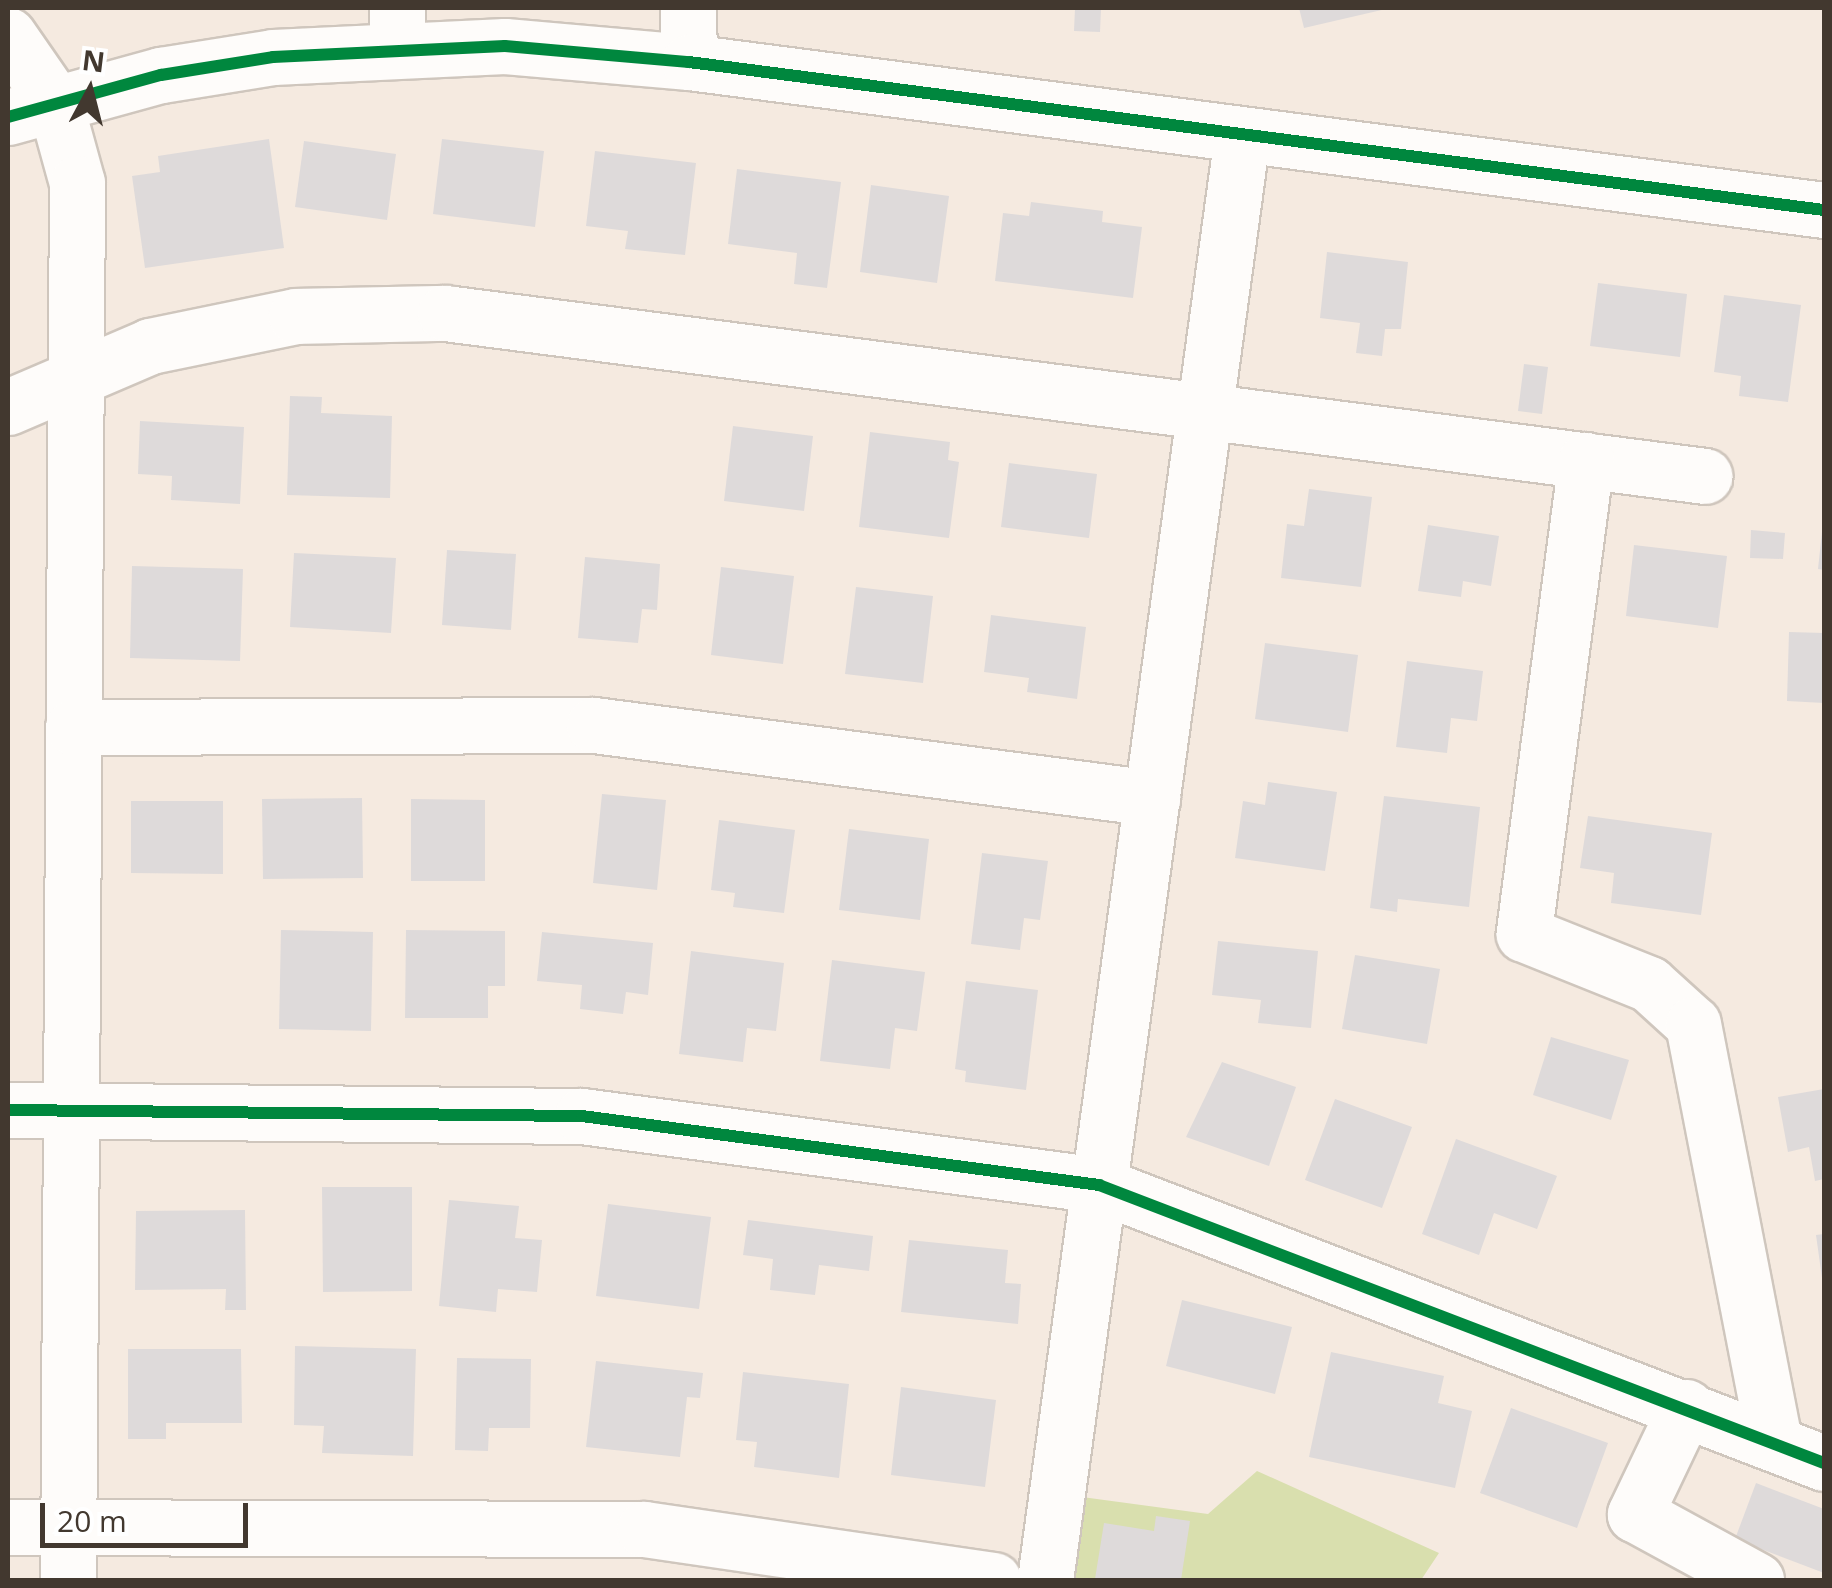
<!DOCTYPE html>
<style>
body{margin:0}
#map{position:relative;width:1832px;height:1588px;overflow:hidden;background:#f5eae0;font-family:"Open Sans",sans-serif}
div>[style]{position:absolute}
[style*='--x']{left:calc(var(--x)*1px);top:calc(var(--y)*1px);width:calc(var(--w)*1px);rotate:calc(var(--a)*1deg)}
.green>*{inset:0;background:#d9dfae}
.building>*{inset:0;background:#dedada}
.roads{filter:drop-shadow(2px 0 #cfc6bd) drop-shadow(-2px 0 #cfc6bd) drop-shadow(0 2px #cfc6bd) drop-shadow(0 -2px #cfc6bd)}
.street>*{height:55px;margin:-27.5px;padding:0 27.5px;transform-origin:27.5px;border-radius:27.5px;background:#fefcfa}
.secondary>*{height:55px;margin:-27.5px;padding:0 27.5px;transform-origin:27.5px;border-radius:27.5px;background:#fefcfa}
.cycleway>*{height:12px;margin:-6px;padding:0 6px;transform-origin:6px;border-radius:6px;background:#00873e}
span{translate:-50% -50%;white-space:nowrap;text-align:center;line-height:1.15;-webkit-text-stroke:10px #fff;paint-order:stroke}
.frame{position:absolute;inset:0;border:10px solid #42382f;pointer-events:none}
.north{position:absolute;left:40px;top:40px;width:100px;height:100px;-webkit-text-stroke:8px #fff;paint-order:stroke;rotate:7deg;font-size:28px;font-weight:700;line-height:40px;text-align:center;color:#42382f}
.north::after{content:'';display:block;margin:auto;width:35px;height:45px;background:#42382f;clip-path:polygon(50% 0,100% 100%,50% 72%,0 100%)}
.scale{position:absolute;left:40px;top:1503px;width:208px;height:45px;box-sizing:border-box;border:5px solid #42382f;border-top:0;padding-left:12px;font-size:30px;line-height:35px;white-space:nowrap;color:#42382f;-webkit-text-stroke:8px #fff;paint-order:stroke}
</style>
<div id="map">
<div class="green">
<i style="clip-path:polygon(1257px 1471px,1439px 1553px,1421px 1580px,1075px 1580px,1082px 1497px,1208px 1514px)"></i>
</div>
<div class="building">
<i style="clip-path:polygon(1075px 8px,1101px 8px,1100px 32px,1074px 31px)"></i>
<i style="clip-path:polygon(1299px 8px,1386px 8px,1386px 9px,1304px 28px)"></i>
<i style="clip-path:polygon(269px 139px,284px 248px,145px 268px,132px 176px,160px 172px,158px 156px)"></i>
<i style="clip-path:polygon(442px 139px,544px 151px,535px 227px,433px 214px)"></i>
<i style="clip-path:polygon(304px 141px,396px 154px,387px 220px,295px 207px)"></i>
<i style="clip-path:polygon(595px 151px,696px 163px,685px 255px,625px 249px,628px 231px,586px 226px)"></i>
<i style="clip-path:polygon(737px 169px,841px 182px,827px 288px,794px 284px,797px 253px,728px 244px)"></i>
<i style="clip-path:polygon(871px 185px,949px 196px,937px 283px,860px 272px)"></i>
<i style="clip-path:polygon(1031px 202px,1103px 211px,1102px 222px,1142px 227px,1133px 298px,995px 281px,1003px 213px,1029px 216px)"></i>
<i style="clip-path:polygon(1327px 252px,1408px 262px,1401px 329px,1385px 329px,1382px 356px,1356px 353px,1360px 323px,1320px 318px)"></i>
<i style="clip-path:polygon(1598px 283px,1687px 294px,1680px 357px,1590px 346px)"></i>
<i style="clip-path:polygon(1724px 295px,1801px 305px,1788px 402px,1739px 396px,1741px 376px,1714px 372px)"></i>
<i style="clip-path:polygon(1524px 364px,1548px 367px,1542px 414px,1518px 411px)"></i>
<i style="clip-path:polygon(290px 396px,322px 397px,321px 413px,392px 416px,390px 498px,287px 495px)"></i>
<i style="clip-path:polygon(140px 421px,244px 427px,240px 504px,171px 500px,172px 476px,138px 474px)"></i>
<i style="clip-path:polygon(733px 426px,813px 436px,804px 511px,724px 501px)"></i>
<i style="clip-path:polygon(870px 432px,950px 442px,948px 460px,959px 462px,949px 538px,859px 527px)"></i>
<i style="clip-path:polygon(1009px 463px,1097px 474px,1089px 538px,1001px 527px)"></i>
<i style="clip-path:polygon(1309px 489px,1372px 497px,1361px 587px,1281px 578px,1287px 524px,1304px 526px)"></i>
<i style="clip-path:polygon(1428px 525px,1499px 536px,1491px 586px,1463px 581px,1461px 597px,1418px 591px)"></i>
<i style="clip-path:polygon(1751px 530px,1785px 533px,1783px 559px,1750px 558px)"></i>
<i style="clip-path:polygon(1822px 532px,1824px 532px,1824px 570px,1818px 569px)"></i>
<i style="clip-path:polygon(1634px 545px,1727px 556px,1718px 628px,1626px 616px)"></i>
<i style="clip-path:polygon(447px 550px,516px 554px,511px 630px,442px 625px)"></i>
<i style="clip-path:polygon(294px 553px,396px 558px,391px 633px,290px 627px)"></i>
<i style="clip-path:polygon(585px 557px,660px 564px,657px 610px,642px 609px,638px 643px,578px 638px)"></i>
<i style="clip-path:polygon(132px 566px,243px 569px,240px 661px,130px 658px)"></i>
<i style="clip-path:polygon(721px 567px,794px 576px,783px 664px,711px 655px)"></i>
<i style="clip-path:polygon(856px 587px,933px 596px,923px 683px,845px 674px)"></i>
<i style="clip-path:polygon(991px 615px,1086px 627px,1077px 699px,1027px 692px,1029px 678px,984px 672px)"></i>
<i style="clip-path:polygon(1789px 632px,1824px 633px,1824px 703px,1787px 701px)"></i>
<i style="clip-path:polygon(1265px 643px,1358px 655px,1348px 732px,1255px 719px)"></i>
<i style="clip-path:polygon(1407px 661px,1483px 671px,1477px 721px,1451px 718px,1447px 753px,1396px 747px)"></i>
<i style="clip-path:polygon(1268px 782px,1337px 792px,1325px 871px,1235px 858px,1243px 801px,1265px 805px)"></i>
<i style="clip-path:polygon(602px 794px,666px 800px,657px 890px,593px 883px)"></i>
<i style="clip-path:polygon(1384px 796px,1480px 807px,1469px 907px,1398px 899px,1397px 912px,1370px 908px)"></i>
<i style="clip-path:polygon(362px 798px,363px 878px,263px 879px,262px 799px)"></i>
<i style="clip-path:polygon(411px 799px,485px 800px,485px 881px,411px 881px)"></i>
<i style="clip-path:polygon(131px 801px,223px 801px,223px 874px,131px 873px)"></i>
<i style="clip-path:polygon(1588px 816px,1712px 833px,1701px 915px,1611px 903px,1614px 873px,1580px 868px)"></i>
<i style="clip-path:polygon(719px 820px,795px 830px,784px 913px,733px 907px,735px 893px,711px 890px)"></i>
<i style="clip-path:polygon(849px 829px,929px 839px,920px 920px,839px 910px)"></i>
<i style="clip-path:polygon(982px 853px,1048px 861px,1040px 920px,1024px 918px,1020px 950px,971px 944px)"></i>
<i style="clip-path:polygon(281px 930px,373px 932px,371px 1031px,279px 1029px)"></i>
<i style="clip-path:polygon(406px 930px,505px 931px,505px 986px,488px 986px,488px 1018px,405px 1018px)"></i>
<i style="clip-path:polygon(542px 932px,653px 943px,648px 995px,626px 992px,623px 1014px,580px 1009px,582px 985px,537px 981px)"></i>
<i style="clip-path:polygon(1218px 941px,1318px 951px,1311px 1028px,1258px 1023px,1261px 1000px,1212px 995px)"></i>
<i style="clip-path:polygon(691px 951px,784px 963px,776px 1031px,747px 1028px,743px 1062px,679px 1054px)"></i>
<i style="clip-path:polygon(1355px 955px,1440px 969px,1427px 1044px,1342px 1029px)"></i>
<i style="clip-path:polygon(832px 960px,925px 972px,917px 1031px,895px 1028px,890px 1069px,820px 1061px)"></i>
<i style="clip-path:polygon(966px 981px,1038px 990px,1026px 1090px,965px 1082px,966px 1071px,955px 1069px)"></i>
<i style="clip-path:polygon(1551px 1037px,1629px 1060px,1611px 1120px,1533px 1095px)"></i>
<i style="clip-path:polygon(1222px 1062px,1296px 1087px,1269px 1166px,1186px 1137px)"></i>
<i style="clip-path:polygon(1824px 1089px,1824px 1179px,1815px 1181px,1809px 1147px,1788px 1152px,1778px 1097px)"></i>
<i style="clip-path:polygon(1335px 1099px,1412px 1127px,1382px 1208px,1305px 1180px)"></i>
<i style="clip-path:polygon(1456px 1139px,1557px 1176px,1537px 1229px,1494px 1213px,1479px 1255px,1422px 1234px)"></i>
<i style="clip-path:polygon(322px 1187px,412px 1187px,412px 1291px,323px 1292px)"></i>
<i style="clip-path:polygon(449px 1200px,519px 1206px,515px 1238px,542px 1240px,537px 1292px,498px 1289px,496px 1312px,439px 1306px)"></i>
<i style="clip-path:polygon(608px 1204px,711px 1217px,699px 1309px,596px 1296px)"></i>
<i style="clip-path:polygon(245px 1210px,246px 1310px,225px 1310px,226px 1289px,135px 1290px,136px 1211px)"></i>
<i style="clip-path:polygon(748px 1220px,873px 1236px,869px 1271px,819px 1265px,815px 1295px,770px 1290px,773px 1259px,743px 1255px)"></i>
<i style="clip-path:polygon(1824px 1234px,1824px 1278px,1822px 1278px,1816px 1235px)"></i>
<i style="clip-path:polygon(909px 1240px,1008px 1250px,1005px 1283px,1021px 1284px,1018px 1324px,901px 1312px)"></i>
<i style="clip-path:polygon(1182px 1300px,1292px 1327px,1275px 1394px,1166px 1366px)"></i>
<i style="clip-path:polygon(295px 1346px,416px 1349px,413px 1456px,322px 1453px,324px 1426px,294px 1425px)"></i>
<i style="clip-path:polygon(128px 1349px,241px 1349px,242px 1423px,166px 1423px,166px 1439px,128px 1439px)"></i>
<i style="clip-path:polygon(1331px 1352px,1444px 1376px,1438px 1403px,1472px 1411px,1455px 1488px,1309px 1457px)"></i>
<i style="clip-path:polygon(457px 1358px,531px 1359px,530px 1428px,489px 1428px,488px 1451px,455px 1450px)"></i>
<i style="clip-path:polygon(596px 1361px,703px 1373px,700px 1398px,687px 1397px,680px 1457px,586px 1447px)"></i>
<i style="clip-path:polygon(743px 1372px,849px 1384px,839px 1478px,754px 1467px,757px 1442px,736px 1440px)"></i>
<i style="clip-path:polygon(901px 1387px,996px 1400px,985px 1487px,891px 1475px)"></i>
<i style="clip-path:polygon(1511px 1408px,1608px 1443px,1577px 1528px,1480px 1493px)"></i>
<i style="clip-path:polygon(1756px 1483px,1824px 1509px,1824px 1573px,1735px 1539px)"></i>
<i style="clip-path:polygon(1156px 1516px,1190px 1521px,1181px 1580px,1095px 1579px,1104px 1523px,1154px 1531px)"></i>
</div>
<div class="roads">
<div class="street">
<i style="--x:397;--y:8;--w:38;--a:90"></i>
<i style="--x:688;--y:8;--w:54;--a:88.9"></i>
<i style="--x:8;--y:35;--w:83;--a:55.3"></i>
<i style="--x:55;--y:103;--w:83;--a:74.6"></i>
<i style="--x:77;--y:183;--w:1397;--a:90.37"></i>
<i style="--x:8;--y:407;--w:155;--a:-23.2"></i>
<i style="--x:150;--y:346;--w:149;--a:-11.6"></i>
<i style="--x:296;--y:316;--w:149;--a:-1.2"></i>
<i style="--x:445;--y:313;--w:1270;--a:7.37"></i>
<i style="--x:1586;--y:460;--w:478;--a:97.5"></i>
<i style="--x:1524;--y:934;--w:135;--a:21.8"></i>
<i style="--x:1649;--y:984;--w:59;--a:42.3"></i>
<i style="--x:1693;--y:1024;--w:426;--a:79"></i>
<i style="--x:73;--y:727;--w:521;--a:-0.22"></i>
<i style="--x:594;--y:725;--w:563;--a:7.45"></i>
<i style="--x:8;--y:1110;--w:574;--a:0.6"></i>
<i style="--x:582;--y:1116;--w:522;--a:7.6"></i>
<i style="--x:1099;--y:1185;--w:776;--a:20.98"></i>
<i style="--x:1686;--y:1407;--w:119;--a:115.5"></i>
<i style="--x:1635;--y:1514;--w:138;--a:28.6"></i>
<i style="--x:8;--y:1527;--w:636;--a:0.18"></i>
<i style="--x:644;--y:1529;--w:353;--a:8.3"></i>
<i style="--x:1045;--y:1580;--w:1456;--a:-82.23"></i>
</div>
<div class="secondary">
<i style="--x:8;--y:117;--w:159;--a:-15.4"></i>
<i style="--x:161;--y:75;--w:113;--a:-9.1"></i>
<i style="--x:273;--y:57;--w:232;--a:-2.7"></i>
<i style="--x:505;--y:46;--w:185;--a:5"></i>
<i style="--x:689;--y:62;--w:1145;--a:7.43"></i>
</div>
</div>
<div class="cycleway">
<i style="--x:8;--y:117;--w:159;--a:-15.4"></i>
<i style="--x:161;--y:75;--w:113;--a:-9.1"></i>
<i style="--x:273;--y:57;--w:232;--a:-2.7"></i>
<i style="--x:505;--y:46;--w:185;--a:5"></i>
<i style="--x:689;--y:62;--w:1145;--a:7.43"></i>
<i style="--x:8;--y:1110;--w:574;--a:0.6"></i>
<i style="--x:582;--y:1116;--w:522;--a:7.6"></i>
<i style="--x:1099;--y:1185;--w:776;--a:20.98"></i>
</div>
<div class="frame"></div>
<div class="north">N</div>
<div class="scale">20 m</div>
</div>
